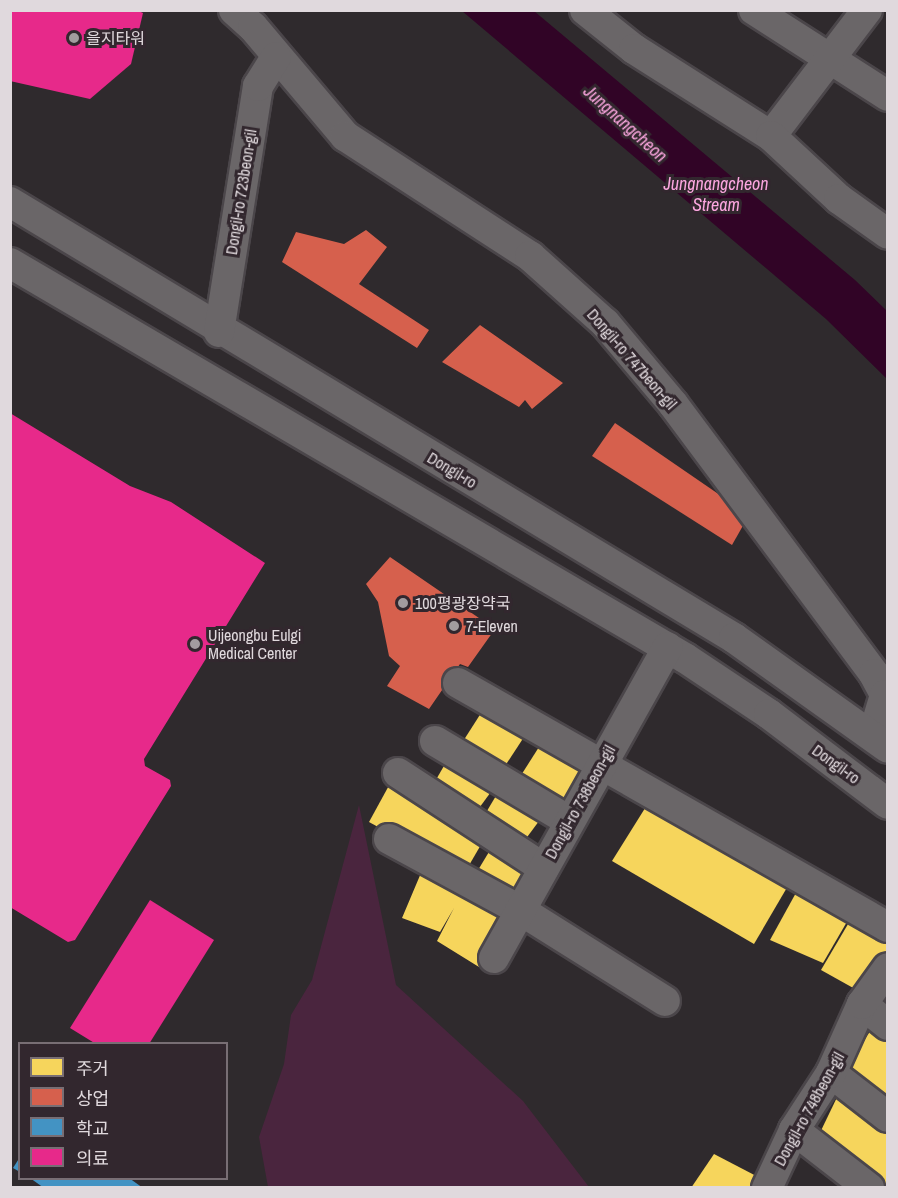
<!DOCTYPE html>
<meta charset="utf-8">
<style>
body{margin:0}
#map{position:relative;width:898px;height:1198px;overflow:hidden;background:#2f2a2d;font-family:"Archivo Narrow","Noto Sans KR",sans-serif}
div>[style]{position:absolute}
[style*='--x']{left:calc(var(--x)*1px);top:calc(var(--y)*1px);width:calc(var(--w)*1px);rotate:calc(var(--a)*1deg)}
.green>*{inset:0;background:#4a253e}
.water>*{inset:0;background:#310426}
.homes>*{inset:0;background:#f6d55c}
.shops>*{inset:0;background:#d6604d}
.schools>*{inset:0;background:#4393c3}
.health>*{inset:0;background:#e7298a}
.roads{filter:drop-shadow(2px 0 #4b464a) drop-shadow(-2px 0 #4b464a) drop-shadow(0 2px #4b464a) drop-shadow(0 -2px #4b464a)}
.minor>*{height:30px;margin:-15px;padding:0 15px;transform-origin:15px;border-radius:15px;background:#6a6668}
.dots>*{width:16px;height:16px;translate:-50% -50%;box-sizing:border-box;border:3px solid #32272e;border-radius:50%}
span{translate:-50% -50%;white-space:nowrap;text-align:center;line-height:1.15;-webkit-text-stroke:6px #32272e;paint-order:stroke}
.poi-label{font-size:16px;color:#e0d9dd}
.left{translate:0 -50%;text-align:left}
.street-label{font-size:16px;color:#e0d9dd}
.water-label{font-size:18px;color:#fba6df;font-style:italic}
.frame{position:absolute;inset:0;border:12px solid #e0d9dd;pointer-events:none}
.legend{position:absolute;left:18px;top:1042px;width:210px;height:138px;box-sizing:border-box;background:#32272e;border:2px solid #786e74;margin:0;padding:8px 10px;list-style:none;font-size:18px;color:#e0d9dd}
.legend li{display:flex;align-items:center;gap:12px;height:30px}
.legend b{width:30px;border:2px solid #786e74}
</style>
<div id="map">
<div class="green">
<i style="clip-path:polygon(359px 805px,396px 985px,523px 1101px,589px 1187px,268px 1187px,259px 1137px,284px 1064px,291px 1015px,312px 980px)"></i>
</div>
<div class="water">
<i style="clip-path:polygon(462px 11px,534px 11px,855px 280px,887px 311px,887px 379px,826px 319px)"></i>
</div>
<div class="homes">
<i style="clip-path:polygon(483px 710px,524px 737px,503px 769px,460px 746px)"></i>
<i style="clip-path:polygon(539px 747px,584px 770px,562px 809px,518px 780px)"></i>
<i style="clip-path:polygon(448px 759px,496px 785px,474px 815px,430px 790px)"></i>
<i style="clip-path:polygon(392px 780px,486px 836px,464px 874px,369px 822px)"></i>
<i style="clip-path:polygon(500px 789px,542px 817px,519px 848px,481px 821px)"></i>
<i style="clip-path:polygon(652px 797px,792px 879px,754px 944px,612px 861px)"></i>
<i style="clip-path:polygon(495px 842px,536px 866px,513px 903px,472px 880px)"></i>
<i style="clip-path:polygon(421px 873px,510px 916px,479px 967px,437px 941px,454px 908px,440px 932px,402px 918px)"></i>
<i style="clip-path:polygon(797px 891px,848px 920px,823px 963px,770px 940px)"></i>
<i style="clip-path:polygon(851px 919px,888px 939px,888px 958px,864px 994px,821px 970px)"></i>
<i style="clip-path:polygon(874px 1025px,888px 1038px,888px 1110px,841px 1077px)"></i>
<i style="clip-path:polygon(841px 1089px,888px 1124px,888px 1188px,877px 1188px,816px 1141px)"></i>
<i style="clip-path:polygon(714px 1154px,762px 1179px,757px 1188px,691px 1188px)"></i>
</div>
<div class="shops">
<i style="clip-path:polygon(366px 230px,387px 247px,359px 284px,429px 330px,417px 348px,282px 262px,296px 232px,344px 244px)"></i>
<i style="clip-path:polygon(480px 325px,563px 383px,532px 409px,525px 400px,519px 407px,442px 362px)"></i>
<i style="clip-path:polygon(615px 423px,749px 515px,732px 545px,592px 456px)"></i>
<i style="clip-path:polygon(390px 557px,495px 629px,468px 667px,460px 664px,429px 709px,387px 686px,400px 666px,389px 656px,378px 602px,366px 584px)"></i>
</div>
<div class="schools">
<i style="clip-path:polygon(20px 1157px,20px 1172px,13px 1168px)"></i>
<i style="clip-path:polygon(30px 1178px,129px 1178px,143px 1188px,44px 1188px)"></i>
</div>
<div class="health">
<i style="clip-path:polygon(10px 10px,136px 10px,143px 13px,131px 64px,90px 99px,10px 81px)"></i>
<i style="clip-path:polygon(10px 413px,130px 486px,171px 502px,265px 563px,144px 759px,145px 766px,170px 780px,171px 786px,75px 940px,68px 942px,10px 907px)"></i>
<i style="clip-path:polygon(150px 900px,214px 940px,149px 1044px,96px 1044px,70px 1028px)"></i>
</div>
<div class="roads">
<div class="minor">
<i style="--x:234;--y:10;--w:25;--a:42"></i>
<i style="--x:253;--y:27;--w:143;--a:49.8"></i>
<i style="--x:345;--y:136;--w:221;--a:33"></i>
<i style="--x:530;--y:256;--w:101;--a:41.8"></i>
<i style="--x:605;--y:323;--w:106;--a:50"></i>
<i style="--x:673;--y:404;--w:337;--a:53.3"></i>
<i style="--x:874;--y:674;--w:24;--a:62"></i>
<i style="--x:885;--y:695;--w:42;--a:106.7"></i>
<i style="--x:585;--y:10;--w:63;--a:38.5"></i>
<i style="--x:634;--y:49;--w:162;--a:32.4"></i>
<i style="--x:754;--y:10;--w:159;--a:32.7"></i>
<i style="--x:867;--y:10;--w:158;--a:127.3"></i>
<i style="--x:771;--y:136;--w:93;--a:42.8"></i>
<i style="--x:839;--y:199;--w:60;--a:35.5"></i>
<i style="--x:10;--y:202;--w:845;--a:31.06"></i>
<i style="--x:734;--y:638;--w:189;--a:35.5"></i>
<i style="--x:10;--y:263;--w:782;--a:30.34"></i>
<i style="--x:685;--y:658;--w:101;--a:33.7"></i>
<i style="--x:769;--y:714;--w:149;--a:37.1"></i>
<i style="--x:219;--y:332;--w:249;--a:-81"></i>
<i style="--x:258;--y:86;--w:34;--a:-58"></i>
<i style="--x:458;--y:683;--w:494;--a:29.6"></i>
<i style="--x:435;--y:741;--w:156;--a:30.8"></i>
<i style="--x:398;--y:773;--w:174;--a:33.1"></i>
<i style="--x:389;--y:839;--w:149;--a:28.5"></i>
<i style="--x:520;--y:910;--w:171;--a:32.1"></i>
<i style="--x:494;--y:958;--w:356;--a:-60.8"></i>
<i style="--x:862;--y:1004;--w:33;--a:39"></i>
<i style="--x:831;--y:1073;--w:72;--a:37.7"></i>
<i style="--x:794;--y:1130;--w:95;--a:37.7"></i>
<i style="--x:767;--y:1188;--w:64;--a:-65"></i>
<i style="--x:794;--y:1130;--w:68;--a:-57"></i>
<i style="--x:831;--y:1073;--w:76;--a:-65.8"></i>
<i style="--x:862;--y:1004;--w:44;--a:-54.2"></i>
</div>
</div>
<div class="dots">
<i style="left:74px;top:38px;background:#a29c9f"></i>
<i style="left:403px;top:603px;background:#a29c9f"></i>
<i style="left:454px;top:626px;background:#a29c9f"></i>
<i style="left:195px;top:644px;background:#a29c9f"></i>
</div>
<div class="poi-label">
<span class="left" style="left:86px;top:38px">을지타워</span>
<span class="left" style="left:415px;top:603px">100평광장약국</span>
<span class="left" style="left:466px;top:626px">7-Eleven</span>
<span class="left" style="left:208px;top:644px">Uijeongbu Eulgi<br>Medical Center</span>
</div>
<div class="street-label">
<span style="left:241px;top:192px;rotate:-81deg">Dongil-ro 723beon-gil</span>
<span style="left:632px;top:359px;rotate:49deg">Dongil-ro 747beon-gil</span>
<span style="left:452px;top:470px;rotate:31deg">Dongil-ro</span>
<span style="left:836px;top:764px;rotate:36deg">Dongil-ro</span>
<span style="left:580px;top:802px;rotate:-61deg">Dongil-ro 738beon-gil</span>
<span style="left:809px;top:1109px;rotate:-61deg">Dongil-ro 748beon-gil</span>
</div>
<div class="water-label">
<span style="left:625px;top:124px;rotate:42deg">Jungnangcheon</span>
<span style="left:716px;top:195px">Jungnangcheon<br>Stream</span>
</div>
<div class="frame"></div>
<ul class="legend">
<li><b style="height:16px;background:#f6d55c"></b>주거</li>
<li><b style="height:16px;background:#d6604d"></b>상업</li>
<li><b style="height:16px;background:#4393c3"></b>학교</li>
<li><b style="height:16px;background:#e7298a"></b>의료</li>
</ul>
</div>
